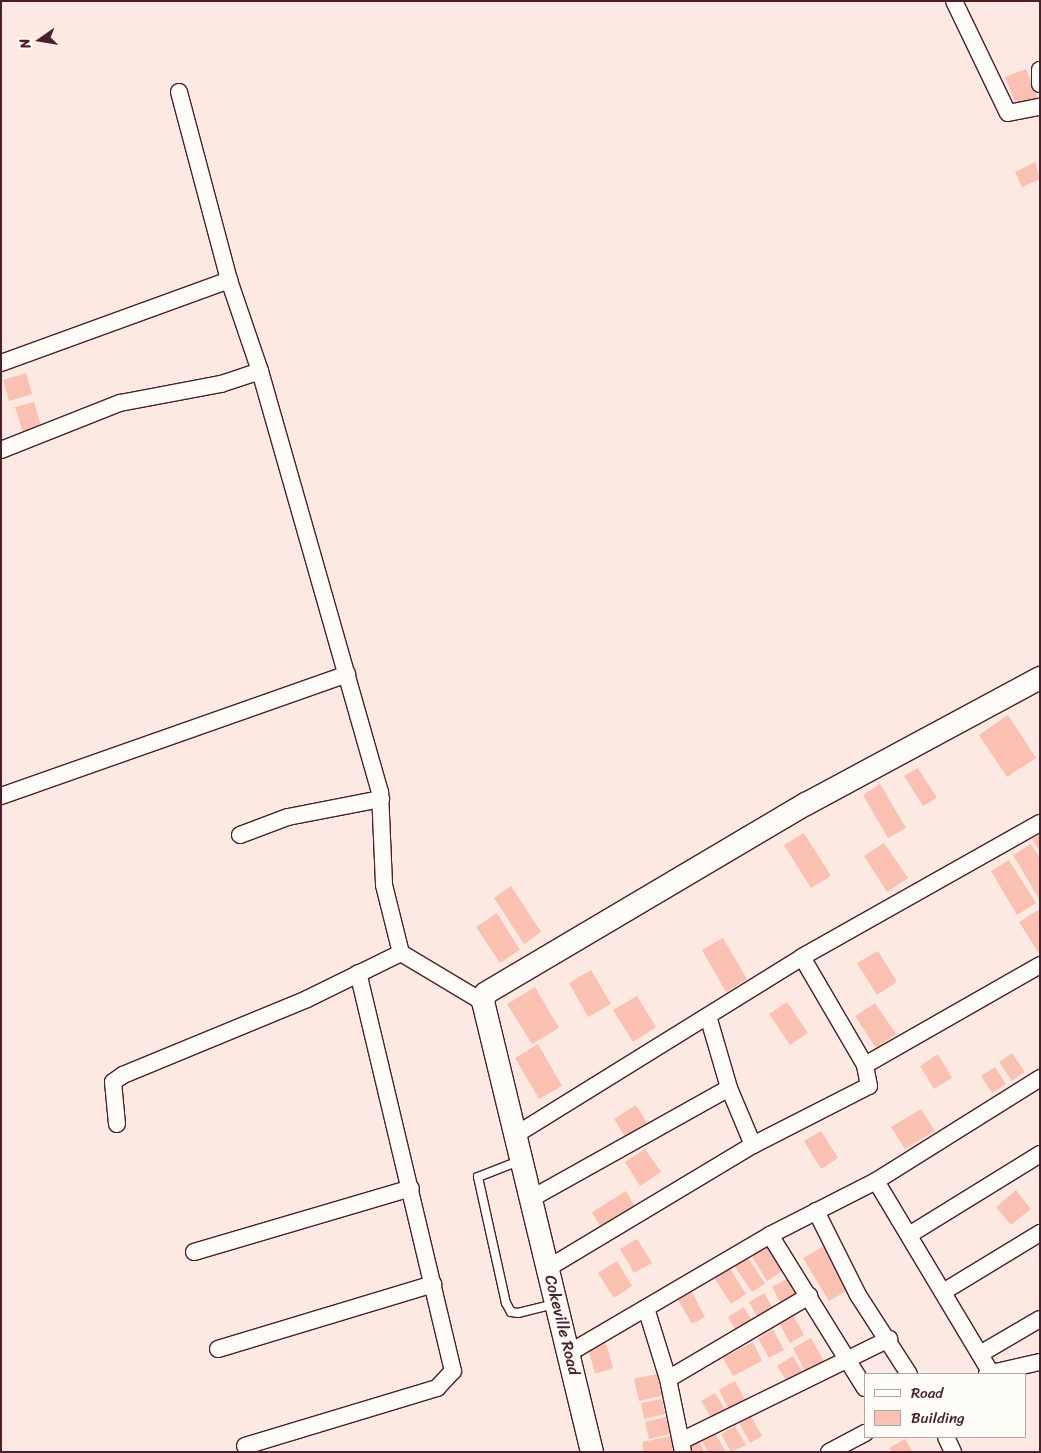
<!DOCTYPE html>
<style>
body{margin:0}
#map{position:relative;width:1041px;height:1453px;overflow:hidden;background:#fceae2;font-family:Sriracha,sans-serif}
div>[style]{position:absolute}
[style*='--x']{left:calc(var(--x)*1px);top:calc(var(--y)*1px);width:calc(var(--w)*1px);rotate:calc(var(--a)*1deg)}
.building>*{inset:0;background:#fac1b2}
.roads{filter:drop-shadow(1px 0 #4a1f2b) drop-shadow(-1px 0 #4a1f2b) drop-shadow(0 1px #4a1f2b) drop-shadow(0 -1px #4a1f2b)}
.lane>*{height:8px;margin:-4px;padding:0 4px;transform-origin:4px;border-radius:4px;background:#fdfcf7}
.street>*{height:16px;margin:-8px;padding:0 8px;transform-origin:8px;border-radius:8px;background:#fdfcf7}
.secondary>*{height:22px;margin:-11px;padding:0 11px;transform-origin:11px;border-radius:11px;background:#fdfcf7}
span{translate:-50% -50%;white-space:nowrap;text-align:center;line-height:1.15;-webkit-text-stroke:4px #fdfcf7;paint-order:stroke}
.street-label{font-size:16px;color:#4a1f2b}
.frame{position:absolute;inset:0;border:2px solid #4a1f2b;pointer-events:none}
.legend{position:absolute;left:864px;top:1373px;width:162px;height:65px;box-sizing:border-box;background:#fdfcf7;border:1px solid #b5a4a5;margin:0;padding:6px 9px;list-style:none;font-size:15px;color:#4a1f2b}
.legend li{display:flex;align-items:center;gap:10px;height:25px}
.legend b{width:25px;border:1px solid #b5a4a5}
.north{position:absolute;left:15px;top:15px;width:50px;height:50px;-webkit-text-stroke:4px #fdfcf7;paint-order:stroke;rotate:257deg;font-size:14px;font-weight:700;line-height:20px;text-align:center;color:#4a1f2b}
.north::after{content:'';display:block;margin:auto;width:18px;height:22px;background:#4a1f2b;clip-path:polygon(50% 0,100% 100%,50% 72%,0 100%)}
</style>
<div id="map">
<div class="building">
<i style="clip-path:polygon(1026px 69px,1039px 101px,1018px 109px,1005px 77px)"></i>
<i style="clip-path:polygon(1035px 162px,1040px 179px,1022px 187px,1015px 172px)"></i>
<i style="clip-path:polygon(26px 373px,32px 394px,9px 401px,3px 380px)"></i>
<i style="clip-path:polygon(34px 402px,42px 430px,24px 436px,15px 407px)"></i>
<i style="clip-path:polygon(1008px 715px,1036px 758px,1007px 777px,979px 735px)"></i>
<i style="clip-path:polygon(918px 768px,937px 798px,923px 806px,904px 776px)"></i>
<i style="clip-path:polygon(880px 784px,906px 828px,888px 838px,863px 795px)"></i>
<i style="clip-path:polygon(804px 833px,831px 876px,811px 888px,784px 845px)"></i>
<i style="clip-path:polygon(1040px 835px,1040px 852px,1032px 839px)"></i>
<i style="clip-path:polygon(884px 843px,908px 878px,887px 892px,864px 856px)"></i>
<i style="clip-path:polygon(1031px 844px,1040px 858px,1040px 901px,1013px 855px)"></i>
<i style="clip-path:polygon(1009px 860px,1036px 903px,1017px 915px,991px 871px)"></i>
<i style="clip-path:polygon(511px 886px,541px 932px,524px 944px,494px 898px)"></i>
<i style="clip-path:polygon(1038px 910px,1040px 912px,1040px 955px,1019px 922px)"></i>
<i style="clip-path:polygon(497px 913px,520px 950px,500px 963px,476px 927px)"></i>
<i style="clip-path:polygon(723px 938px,747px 979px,726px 992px,702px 950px)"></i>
<i style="clip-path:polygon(878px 951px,897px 982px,877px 995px,857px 963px)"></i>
<i style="clip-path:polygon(591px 970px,611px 1004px,588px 1017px,569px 983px)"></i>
<i style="clip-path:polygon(535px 987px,559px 1028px,532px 1044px,507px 1004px)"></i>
<i style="clip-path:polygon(637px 996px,656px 1027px,633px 1042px,613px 1010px)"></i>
<i style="clip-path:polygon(787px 1002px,808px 1033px,790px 1045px,769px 1014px)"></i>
<i style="clip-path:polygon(875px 1003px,896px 1034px,876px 1048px,855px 1016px)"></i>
<i style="clip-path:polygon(538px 1044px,562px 1086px,539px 1099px,515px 1058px)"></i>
<i style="clip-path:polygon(1012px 1053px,1025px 1072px,1012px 1081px,999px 1062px)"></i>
<i style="clip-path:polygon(938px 1054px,952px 1078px,934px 1089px,920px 1066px)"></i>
<i style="clip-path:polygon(995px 1067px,1006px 1084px,992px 1093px,981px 1076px)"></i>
<i style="clip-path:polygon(636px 1105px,649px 1126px,627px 1140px,614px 1119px)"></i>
<i style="clip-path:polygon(921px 1109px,935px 1131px,905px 1149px,891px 1127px)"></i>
<i style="clip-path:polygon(821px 1131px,838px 1158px,821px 1169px,804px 1141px)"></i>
<i style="clip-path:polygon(645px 1149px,661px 1172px,640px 1186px,625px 1162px)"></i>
<i style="clip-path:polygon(1016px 1190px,1031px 1209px,1011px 1225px,996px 1207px)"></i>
<i style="clip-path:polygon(626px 1191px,636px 1208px,601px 1228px,592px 1212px)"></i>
<i style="clip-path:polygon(637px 1239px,652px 1263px,634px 1273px,620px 1249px)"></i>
<i style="clip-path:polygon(770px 1243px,786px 1269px,767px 1281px,751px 1255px)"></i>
<i style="clip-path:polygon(824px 1246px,850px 1289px,829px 1301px,803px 1258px)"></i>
<i style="clip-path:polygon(747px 1256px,765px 1284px,752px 1292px,733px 1264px)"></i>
<i style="clip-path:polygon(617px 1261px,632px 1286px,614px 1298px,598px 1273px)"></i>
<i style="clip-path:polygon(729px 1267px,746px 1294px,731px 1304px,714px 1277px)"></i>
<i style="clip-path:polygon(792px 1276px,803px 1296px,783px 1307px,772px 1287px)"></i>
<i style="clip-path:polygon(692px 1292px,705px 1317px,692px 1324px,678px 1300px)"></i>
<i style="clip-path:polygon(764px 1293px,776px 1313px,760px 1322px,749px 1302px)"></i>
<i style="clip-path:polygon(744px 1307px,754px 1324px,738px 1334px,728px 1317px)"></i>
<i style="clip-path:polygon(793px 1315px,804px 1335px,790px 1343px,779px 1323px)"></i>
<i style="clip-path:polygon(773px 1329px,784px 1350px,769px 1358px,758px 1338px)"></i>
<i style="clip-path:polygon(811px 1338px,825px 1363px,806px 1373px,793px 1348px)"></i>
<i style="clip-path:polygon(753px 1342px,762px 1361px,733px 1376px,723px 1358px)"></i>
<i style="clip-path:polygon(606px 1343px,613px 1368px,595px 1374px,589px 1351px)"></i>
<i style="clip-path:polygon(793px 1356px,803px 1373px,788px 1383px,777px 1366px)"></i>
<i style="clip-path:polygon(657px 1374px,662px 1396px,639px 1401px,634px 1379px)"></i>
<i style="clip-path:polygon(735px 1381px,747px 1403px,730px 1412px,719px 1390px)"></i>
<i style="clip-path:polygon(715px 1393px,726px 1411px,712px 1419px,701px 1401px)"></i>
<i style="clip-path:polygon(662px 1399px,665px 1414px,644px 1419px,641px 1403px)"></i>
<i style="clip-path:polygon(751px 1416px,762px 1436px,750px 1443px,739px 1423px)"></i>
<i style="clip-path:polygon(666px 1417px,670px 1434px,649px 1439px,645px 1422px)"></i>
<i style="clip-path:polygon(735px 1426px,746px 1445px,731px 1452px,721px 1434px)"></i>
<i style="clip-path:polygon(715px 1433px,726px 1452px,708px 1452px,702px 1441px)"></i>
<i style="clip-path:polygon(672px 1436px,675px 1452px,644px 1452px,642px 1442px)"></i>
<i style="clip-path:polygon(698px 1439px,704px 1452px,685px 1452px,683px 1447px)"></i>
<i style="clip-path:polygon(905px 1439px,913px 1452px,892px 1452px,889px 1448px)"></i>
</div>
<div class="roads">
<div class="lane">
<i style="--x:519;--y:1161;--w:44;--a:158.7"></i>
<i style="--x:478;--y:1177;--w:129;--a:77.5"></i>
<i style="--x:506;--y:1303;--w:10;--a:61"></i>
<i style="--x:511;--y:1312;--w:7;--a:8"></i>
<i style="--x:518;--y:1313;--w:37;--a:-14"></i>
</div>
<div class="street">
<i style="--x:954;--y:1;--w:124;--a:64.3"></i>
<i style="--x:1008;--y:113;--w:33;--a:-11"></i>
<i style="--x:1040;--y:70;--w:14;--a:90"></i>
<i style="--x:179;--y:92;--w:195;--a:75.1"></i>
<i style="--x:229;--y:280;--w:96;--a:71.2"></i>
<i style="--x:260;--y:371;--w:438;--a:74.1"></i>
<i style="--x:380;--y:792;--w:93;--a:87.5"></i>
<i style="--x:384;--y:885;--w:70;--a:76"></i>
<i style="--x:401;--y:953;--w:96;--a:30.9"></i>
<i style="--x:1;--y:363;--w:243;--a:-20"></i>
<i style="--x:1;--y:450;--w:128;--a:-21.6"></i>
<i style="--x:120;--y:403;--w:103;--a:-10.7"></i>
<i style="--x:221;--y:384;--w:41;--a:-18.4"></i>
<i style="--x:1;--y:796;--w:367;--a:-19.4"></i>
<i style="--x:240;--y:835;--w:51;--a:-20.6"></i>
<i style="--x:288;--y:817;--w:95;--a:-11"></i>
<i style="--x:708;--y:1016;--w:75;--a:73.7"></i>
<i style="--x:729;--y:1088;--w:62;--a:67.2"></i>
<i style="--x:865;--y:1065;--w:202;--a:-29.7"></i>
<i style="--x:117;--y:1124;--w:42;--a:-95.4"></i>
<i style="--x:113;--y:1082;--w:12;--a:-35"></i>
<i style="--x:123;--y:1075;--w:199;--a:-22.4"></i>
<i style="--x:307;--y:999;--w:105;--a:-26.1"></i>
<i style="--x:517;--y:1134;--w:335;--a:-31.8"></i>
<i style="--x:802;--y:957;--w:273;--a:-29.4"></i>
<i style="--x:876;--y:1181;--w:224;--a:59.1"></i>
<i style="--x:534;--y:1197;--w:223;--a:-29.2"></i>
<i style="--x:816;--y:1211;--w:94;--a:63.4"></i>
<i style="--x:858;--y:1295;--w:94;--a:57.2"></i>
<i style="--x:770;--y:1235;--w:180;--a:58.2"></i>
<i style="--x:909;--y:1235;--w:154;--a:-31.7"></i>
<i style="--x:194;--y:1252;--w:226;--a:-16.4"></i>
<i style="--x:548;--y:1268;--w:239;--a:-31"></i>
<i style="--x:753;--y:1145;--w:130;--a:-27"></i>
<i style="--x:869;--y:1086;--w:21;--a:-101"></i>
<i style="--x:865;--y:1065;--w:125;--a:-120.3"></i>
<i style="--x:943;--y:1292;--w:114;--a:-31.3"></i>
<i style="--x:646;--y:1308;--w:74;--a:72.8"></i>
<i style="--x:668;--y:1379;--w:75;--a:78.4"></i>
<i style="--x:218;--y:1349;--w:225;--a:-16.8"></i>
<i style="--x:569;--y:1353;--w:233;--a:-30.4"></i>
<i style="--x:770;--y:1235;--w:119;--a:-27"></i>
<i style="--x:876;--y:1181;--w:194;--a:-32.1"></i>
<i style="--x:980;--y:1354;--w:69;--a:-30.3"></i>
<i style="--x:987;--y:1374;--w:54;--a:-12.8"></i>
<i style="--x:668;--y:1379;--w:164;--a:-30.5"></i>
<i style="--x:946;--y:1437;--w:17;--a:65"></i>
<i style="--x:681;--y:1441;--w:232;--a:-26.1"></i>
<i style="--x:245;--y:1446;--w:201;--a:-16.8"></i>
<i style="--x:437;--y:1388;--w:23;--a:-47"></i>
<i style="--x:453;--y:1371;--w:409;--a:-103.4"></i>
<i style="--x:829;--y:1452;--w:41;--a:-27.8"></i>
</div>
<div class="secondary">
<i style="--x:592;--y:1452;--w:463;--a:-103.6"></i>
<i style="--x:483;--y:1002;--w:9;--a:-72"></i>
<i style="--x:486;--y:993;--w:372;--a:-30.6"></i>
<i style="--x:806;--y:804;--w:266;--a:-28.3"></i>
</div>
</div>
<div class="street-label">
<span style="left:562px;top:1325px;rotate:76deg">Cokeville Road</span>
</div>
<div class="frame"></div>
<ul class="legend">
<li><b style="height:6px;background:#fdfcf7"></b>Road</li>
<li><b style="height:14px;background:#fac1b2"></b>Building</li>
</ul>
<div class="north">N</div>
</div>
